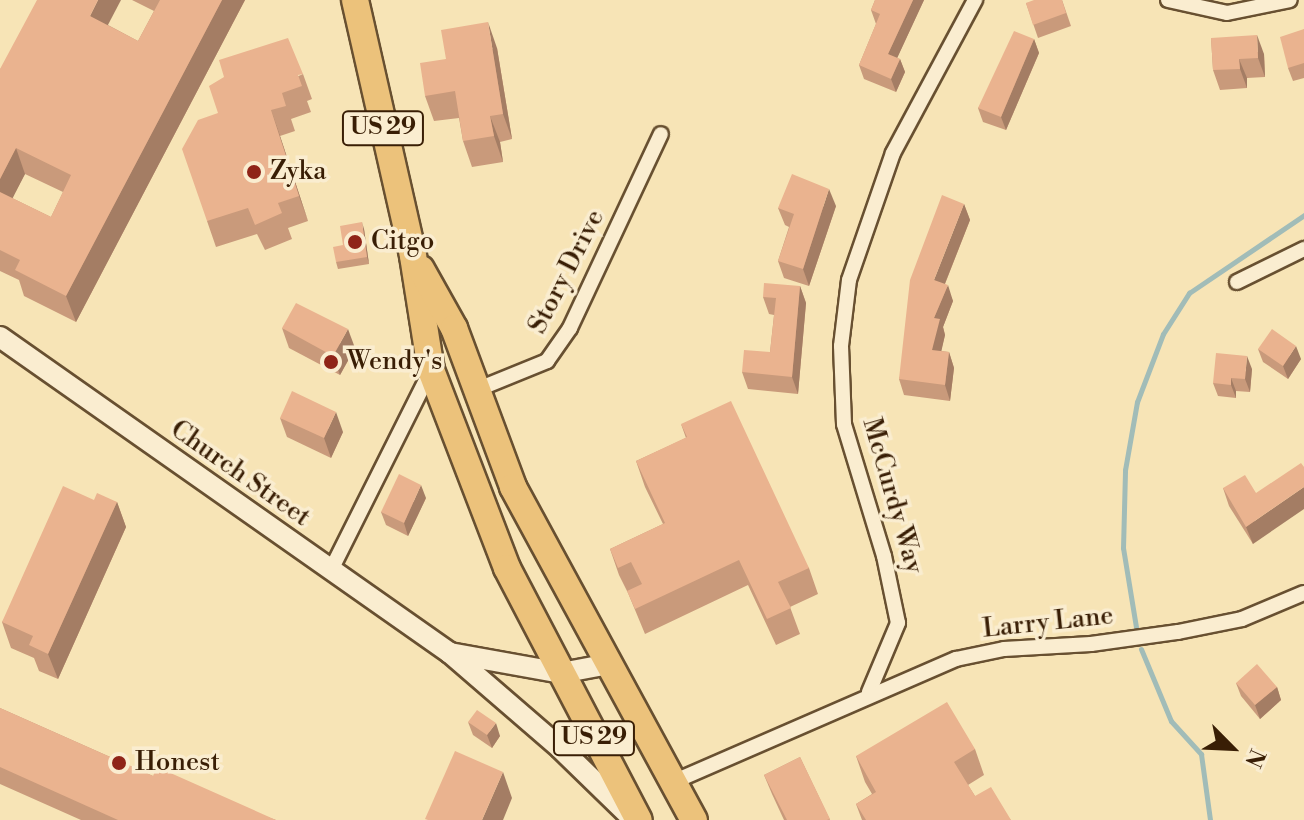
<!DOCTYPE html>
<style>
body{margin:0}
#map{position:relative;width:1304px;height:820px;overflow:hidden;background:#f7e4b6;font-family:"Libre Bodoni",serif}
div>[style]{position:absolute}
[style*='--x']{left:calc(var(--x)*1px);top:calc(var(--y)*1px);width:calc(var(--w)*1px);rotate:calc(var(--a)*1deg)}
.stream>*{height:5px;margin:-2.5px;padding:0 2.5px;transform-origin:2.5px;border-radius:2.5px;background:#a1bcb8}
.roads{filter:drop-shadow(2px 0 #685031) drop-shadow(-2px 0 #685031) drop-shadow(0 2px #685031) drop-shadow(0 -2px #685031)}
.street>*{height:14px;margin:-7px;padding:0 7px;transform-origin:7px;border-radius:7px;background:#faedd0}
.secondary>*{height:20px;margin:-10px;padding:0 10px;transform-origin:10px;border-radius:10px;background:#faedd0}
.highway>*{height:26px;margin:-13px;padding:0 13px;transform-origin:13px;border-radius:13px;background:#ecc27b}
.wall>*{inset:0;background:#c99a7b}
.shaded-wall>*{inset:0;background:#a47d64}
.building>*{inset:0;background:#eab38f}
.dots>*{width:22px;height:22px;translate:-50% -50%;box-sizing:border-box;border:4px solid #faedd0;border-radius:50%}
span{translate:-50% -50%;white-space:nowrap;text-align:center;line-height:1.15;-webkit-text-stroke:7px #faedd0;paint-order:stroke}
.shield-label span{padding:2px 6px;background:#faedd0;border:2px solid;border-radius:6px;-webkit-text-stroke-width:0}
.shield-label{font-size:24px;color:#391e05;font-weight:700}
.poi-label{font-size:26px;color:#391e05}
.left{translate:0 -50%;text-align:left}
.street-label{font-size:26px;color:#391e05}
.north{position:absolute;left:1192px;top:708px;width:80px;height:80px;-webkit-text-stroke:6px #faedd0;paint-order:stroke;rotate:114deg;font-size:22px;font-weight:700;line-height:32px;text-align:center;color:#391e05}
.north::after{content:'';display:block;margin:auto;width:28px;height:36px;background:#391e05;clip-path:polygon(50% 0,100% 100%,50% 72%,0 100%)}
</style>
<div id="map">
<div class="stream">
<i style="--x:1136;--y:627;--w:80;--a:-99.3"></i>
<i style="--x:1123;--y:548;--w:78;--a:-88.5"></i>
<i style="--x:1125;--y:470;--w:69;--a:-80"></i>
<i style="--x:1137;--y:402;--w:73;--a:-69.1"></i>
<i style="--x:1163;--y:334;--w:49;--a:-57.6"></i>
<i style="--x:1189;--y:293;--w:139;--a:-34.1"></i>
<i style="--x:1141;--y:649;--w:78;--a:67.4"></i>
<i style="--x:1171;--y:721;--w:45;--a:47.7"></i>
<i style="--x:1201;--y:754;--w:67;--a:82.2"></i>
</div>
<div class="roads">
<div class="street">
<i style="--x:1168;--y:0;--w:60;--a:12.4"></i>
<i style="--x:1227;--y:13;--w:64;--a:-11.7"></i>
<i style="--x:1237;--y:282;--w:75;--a:-26.2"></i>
<i style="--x:476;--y:390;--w:77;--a:-22.2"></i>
<i style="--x:547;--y:361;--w:40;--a:-55.1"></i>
<i style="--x:570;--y:328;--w:214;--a:-64.9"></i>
<i style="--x:331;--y:570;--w:224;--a:-63.4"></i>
<i style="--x:869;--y:692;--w:75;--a:-67.2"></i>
<i style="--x:898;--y:623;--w:68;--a:-101.8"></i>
<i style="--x:884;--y:556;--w:138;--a:-106.9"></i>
<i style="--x:844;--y:424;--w:78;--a:-92.2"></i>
<i style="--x:841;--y:346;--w:66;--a:-83.1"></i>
<i style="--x:849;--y:280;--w:134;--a:-70.9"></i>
<i style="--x:893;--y:153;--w:174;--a:-61.8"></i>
<i style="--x:673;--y:782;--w:309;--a:-23.5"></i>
<i style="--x:956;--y:659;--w:49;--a:-11.8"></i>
<i style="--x:1004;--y:649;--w:87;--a:-3.3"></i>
<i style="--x:1091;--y:644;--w:88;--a:-7.9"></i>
<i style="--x:1178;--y:632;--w:65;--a:-11.5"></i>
<i style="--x:1242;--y:619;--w:67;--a:-22.8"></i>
</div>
<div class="secondary">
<i style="--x:0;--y:337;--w:550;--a:35.08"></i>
<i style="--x:450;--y:653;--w:145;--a:40.8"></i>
<i style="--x:560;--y:748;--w:99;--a:44.2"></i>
<i style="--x:450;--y:653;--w:113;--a:10.2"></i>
<i style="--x:561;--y:673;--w:49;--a:-10.6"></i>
</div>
<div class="highway">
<i style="--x:355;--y:0;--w:262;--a:77.2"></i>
<i style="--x:413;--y:256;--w:115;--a:81"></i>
<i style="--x:431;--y:370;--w:212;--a:69"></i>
<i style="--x:507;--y:568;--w:284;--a:62.4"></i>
<i style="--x:421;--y:269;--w:68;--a:60.8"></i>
<i style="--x:454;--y:328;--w:170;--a:69.6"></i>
<i style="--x:513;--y:487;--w:379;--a:61.5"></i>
</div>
</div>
<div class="wall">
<i style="clip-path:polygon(evenodd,132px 0,245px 0,76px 322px,24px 296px,19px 280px,0 271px,0 69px,108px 25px,138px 41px,154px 11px,132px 0,25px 174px,63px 192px,51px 217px,12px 198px,25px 174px)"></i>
<i style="clip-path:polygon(875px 0,924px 0,897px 58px,900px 59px,905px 72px,896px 92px,864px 79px,859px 65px,876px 24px,871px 10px)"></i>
<i style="clip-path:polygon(1062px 0,1071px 26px,1038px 38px,1026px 3px)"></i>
<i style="clip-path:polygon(1304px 29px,1304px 78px,1293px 81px,1288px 68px)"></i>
<i style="clip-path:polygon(1211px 38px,1264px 54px,1265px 77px,1247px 78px,1247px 88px,1220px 90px,1213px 70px)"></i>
<i style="clip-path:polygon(1034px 39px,1039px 53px,1006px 130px,983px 122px,978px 108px)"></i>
<i style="clip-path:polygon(497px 48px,512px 139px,500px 142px,503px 162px,472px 167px,463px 141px,459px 118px,434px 121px,425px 96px,446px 59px)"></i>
<i style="clip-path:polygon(303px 74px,312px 99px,307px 101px,311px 112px,291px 119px,295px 131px,280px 136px,308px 221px,288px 228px,292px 239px,265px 250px,257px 234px,216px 247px,207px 221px,218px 113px)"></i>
<i style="clip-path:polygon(964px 204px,970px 220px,945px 284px,953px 301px,943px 327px,945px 335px,941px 351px,949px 352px,954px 368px,950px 401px,904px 395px,899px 379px)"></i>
<i style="clip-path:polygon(836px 206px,809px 286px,784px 278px,778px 261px,789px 227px,785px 225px,778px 208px)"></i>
<i style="clip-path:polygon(364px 229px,369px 264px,338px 269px,336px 262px)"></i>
<i style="clip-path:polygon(800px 286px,806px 303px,798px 394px,748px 389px,742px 372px,770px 352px,774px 315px,769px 314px,763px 297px)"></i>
<i style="clip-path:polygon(282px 328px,355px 348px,340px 375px,289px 348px)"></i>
<i style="clip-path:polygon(1258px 349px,1301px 359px,1288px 379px,1263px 362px)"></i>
<i style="clip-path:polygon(1252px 369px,1250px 392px,1236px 391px,1236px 398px,1218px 396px,1213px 383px)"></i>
<i style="clip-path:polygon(280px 418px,343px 432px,331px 458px,287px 437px)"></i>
<i style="clip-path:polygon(681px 424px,809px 568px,818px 594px,790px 607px,800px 634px,776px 645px,748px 585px,645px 634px,628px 593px,619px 575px,610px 549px,663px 524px,645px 487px,636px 461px,686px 438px)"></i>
<i style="clip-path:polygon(1223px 488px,1256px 493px,1253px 544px,1229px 506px)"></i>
<i style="clip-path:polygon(426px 498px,408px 536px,386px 525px,381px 512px)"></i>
<i style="clip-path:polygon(94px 500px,117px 502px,126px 527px,58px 679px,39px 671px,34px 658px,11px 648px,2px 622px)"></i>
<i style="clip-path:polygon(1236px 683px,1277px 687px,1281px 700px,1260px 719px,1241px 696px)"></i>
<i style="clip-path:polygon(0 708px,153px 776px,276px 820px,81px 820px,0 784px)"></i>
<i style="clip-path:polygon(468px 722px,500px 736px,492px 748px,473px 735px)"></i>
<i style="clip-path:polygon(975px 749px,984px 775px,968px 785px,975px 796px,1011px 820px,862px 820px,856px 804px,872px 794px,865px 782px,856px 756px)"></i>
<i style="clip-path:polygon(800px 757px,830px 820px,784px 820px,772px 794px,764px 775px)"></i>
</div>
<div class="shaded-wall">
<i style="clip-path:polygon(98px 0,121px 0,99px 42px,90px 16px)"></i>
<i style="clip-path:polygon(222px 0,245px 0,76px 322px,66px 296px)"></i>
<i style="clip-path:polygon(913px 0,924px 0,893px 67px,888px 54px)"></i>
<i style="clip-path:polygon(488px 22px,497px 48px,512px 139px,503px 114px)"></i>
<i style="clip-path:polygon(1257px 35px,1264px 54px,1265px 77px,1258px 58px)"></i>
<i style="clip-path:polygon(1034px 39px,1039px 53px,1006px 130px,1001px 117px)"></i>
<i style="clip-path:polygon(900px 59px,905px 72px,896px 92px,891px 79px)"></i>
<i style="clip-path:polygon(1239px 59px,1247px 78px,1247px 88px,1240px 69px)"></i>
<i style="clip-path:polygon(271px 110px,280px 136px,308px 221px,299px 196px)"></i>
<i style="clip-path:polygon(490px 116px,500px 142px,503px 162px,494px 136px)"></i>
<i style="clip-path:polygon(16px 148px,25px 174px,4px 215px,0 205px,0 179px)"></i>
<i style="clip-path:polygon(829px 189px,836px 206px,809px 286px,803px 269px)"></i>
<i style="clip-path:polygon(964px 204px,970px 220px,940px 296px,934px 280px)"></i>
<i style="clip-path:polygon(362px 222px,364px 229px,369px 264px,367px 257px)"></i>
<i style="clip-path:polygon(948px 285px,953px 301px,943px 327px,945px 335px,938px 366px,932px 350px,934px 318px)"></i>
<i style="clip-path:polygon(800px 286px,806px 303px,798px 394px,792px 377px)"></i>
<i style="clip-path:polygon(348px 329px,355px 348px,340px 375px,333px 356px)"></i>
<i style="clip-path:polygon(1296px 346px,1301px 359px,1288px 379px,1283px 366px)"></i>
<i style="clip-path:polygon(949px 352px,954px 368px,950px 401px,945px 385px)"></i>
<i style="clip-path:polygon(1247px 356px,1252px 369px,1250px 392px,1245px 379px)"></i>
<i style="clip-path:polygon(1231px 378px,1236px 391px,1236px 398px,1231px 385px)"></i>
<i style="clip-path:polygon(336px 412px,343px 432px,331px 458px,324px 438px)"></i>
<i style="clip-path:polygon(421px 485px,426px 498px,408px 536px,404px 523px)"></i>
<i style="clip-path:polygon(1304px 487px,1304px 509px,1253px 544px,1246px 527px)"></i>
<i style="clip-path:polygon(117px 502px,126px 527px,58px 679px,48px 654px)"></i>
<i style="clip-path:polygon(1277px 687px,1281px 700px,1260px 719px,1255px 705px)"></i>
<i style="clip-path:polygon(496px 723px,500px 736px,492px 748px,487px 735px)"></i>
<i style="clip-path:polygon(503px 772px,512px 798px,503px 820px,482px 820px)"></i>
</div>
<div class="building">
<i style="clip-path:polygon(37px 0,98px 0,90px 16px,138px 41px,160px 0,222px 0,66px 296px,15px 270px,20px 260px,0 250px,0 192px,51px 217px,71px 175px,16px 148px,0 179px,0 69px)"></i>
<i style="clip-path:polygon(875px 0,913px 0,888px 54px,900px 59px,891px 79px,859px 65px,880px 14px,871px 10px)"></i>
<i style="clip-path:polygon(1034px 0,1062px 0,1066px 13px,1033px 25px,1026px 3px)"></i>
<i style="clip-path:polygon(488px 22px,503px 114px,490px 116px,494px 136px,463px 141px,455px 91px,425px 96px,420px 63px,446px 59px,441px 30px)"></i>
<i style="clip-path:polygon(1304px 29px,1304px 63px,1288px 68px,1280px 37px)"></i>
<i style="clip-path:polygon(1014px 31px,1034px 39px,1001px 117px,978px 108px)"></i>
<i style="clip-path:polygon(1257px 35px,1258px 58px,1239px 59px,1240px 69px,1213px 70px,1211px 38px)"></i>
<i style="clip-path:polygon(288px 38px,303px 74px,298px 75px,302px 86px,282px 93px,286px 106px,271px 110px,299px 196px,278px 203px,282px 213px,255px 225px,248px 208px,207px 221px,182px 149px,198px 120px,218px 113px,209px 86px,224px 77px,219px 60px)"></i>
<i style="clip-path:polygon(792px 174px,829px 189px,803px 269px,778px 261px,794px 214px,778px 208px)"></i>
<i style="clip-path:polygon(942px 195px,964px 204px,934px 280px,948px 285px,934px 318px,940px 319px,932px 350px,949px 352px,945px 385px,899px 379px,910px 280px)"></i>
<i style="clip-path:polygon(362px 222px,367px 257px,336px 262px,333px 247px,343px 245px,340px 226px)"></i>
<i style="clip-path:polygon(764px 283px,800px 286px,792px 377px,742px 372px,744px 350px,770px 352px,776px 298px,763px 297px)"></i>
<i style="clip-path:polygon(296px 303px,348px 329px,333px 356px,282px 328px)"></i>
<i style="clip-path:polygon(1272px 329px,1296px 346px,1283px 366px,1258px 349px)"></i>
<i style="clip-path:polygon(1216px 353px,1247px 356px,1245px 379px,1231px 378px,1231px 385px,1213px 383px)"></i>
<i style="clip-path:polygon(292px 391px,336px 412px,324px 438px,280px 418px)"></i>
<i style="clip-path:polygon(731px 401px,809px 568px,778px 582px,791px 608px,767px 619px,739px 560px,635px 609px,627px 591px,642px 584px,631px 562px,618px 568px,610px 549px,665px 523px,636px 461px,687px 437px,681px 424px)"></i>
<i style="clip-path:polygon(1301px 463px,1304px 467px,1304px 487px,1246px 527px,1223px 488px,1245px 475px,1256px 493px)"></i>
<i style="clip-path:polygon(399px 474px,421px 485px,404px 523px,381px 512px)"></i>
<i style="clip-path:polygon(63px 486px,94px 500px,97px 493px,117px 502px,48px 654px,29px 645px,33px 636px,2px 622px)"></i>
<i style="clip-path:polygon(1257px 664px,1277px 687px,1255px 705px,1236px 683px)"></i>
<i style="clip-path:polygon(947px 702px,975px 749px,954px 762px,975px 796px,991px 787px,1011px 820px,866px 820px,856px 804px,876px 792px,856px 756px)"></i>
<i style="clip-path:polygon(0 708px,153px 776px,157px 767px,276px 820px,118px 820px,0 767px)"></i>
<i style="clip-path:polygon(477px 710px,496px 723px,487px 735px,468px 722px)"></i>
<i style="clip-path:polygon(455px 751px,503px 772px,482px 820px,428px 820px,425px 819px)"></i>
<i style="clip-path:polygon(800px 757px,830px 819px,827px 820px,787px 820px,764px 775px)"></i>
</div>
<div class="dots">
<i style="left:254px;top:172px;background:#8f2418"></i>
<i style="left:355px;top:242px;background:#8f2418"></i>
<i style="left:331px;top:362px;background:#8f2418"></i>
<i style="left:119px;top:763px;background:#8f2418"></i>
</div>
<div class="shield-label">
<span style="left:383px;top:128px">US 29</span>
<span style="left:594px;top:738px">US 29</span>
</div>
<div class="poi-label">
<span class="left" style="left:270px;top:172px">Zyka</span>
<span class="left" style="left:371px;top:242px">Citgo</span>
<span class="left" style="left:347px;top:362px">Wendy's</span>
<span class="left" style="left:135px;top:763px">Honest</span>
</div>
<div class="street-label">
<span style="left:567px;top:272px;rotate:-63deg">Story Drive</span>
<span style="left:240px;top:474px;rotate:35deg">Church Street</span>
<span style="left:892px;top:496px;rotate:74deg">McCurdy Way</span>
<span style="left:1048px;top:623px;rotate:-6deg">Larry Lane</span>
</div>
<div class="north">N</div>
</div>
